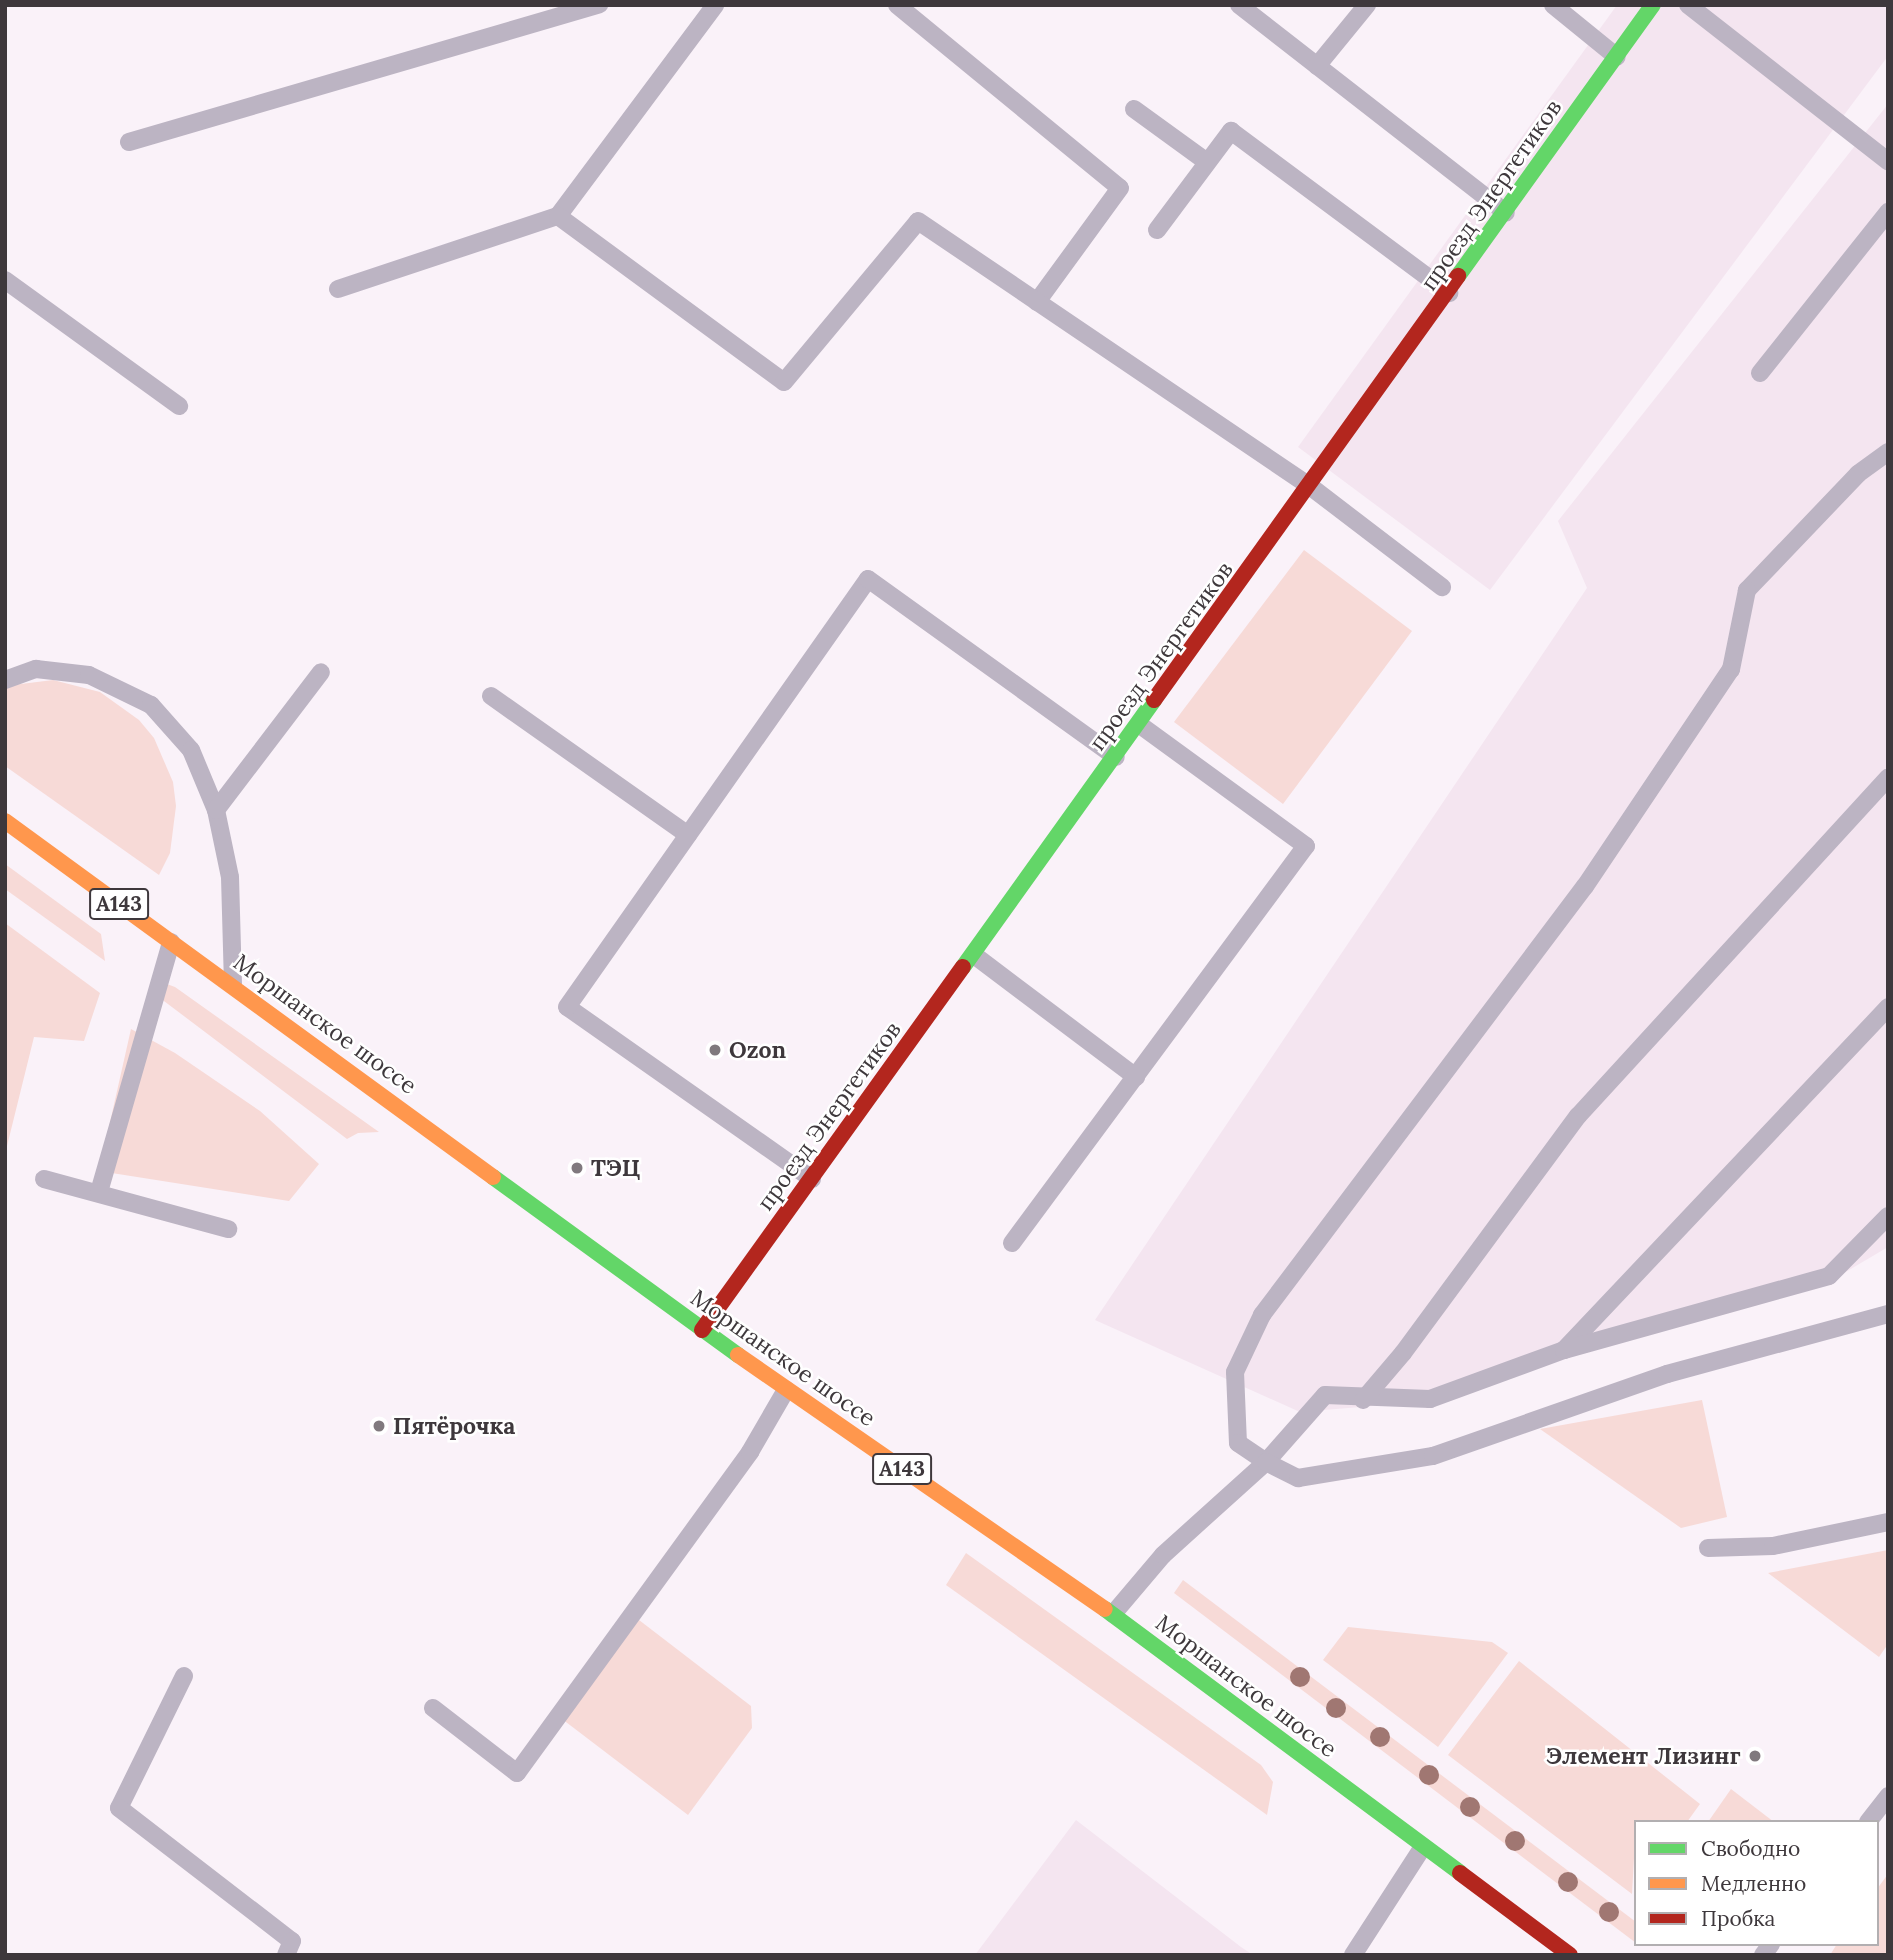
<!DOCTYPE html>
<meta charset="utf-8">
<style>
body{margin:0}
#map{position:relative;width:1893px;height:1960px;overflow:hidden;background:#faf2f9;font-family:Lora,serif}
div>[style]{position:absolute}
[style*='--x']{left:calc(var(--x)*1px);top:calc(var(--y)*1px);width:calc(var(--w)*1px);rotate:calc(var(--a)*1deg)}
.built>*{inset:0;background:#f4e5f0}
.green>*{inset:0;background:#f7dad7}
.lane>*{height:18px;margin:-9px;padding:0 9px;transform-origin:9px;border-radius:9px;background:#bcb4c3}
.fast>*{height:16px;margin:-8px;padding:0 8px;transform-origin:8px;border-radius:8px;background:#63d668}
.slow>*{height:16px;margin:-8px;padding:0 8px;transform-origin:8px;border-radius:8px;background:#ff974d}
.jam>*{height:16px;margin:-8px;padding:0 8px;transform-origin:8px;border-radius:8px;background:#b3261e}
.trees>*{width:20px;height:20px;margin:-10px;border-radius:50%;background:#a07772}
.dots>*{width:19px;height:19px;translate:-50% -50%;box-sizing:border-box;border:4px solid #fff;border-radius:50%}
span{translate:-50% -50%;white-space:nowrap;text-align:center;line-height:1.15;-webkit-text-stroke:5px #fff;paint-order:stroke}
.shield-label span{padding:2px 5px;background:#fff;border:2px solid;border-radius:5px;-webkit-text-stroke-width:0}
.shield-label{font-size:21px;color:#3e383c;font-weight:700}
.street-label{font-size:23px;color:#3e383c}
.poi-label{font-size:23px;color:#3e383c;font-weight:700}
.left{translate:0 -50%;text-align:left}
.right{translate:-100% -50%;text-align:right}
.frame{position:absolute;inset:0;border:7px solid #3e383c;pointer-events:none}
.legend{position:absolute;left:1634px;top:1820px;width:245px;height:126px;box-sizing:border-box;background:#fff;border:2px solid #b2afb1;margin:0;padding:9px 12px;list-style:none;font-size:21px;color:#3e383c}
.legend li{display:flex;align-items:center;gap:14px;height:35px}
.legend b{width:35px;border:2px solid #b2afb1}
</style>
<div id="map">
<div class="built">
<i style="clip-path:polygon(1617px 5px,1888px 5px,1888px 56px,1490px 590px,1298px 447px)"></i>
<i style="clip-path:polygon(1888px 104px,1888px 1247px,1844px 1273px,1421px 1402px,1300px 1412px,1095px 1320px,1587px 588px,1558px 521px)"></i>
<i style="clip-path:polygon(1076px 1820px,1241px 1947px,1253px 1955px,975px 1955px)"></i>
</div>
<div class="green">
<i style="clip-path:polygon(1304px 550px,1412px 631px,1283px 804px,1174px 722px)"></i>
<i style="clip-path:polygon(53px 680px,100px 692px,139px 720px,154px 738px,173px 782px,176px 806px,170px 853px,159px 875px,5px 766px,5px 686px)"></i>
<i style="clip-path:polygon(5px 864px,101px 934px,105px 961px,5px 889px)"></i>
<i style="clip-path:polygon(5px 923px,100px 993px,84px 1041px,34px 1037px,7px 1146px)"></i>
<i style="clip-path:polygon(164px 983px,175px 987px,379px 1132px,358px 1133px,347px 1139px,152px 992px)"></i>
<i style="clip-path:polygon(131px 1029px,175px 1053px,260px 1111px,319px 1164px,289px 1201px,99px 1171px)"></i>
<i style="clip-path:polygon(1702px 1400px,1727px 1517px,1681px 1528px,1540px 1429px)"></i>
<i style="clip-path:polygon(1888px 1550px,1888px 1644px,1879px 1657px,1768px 1573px)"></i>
<i style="clip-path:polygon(966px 1553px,1261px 1765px,1273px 1782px,1267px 1815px,946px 1585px)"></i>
<i style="clip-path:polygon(1183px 1580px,1636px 1922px,1636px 1943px,1174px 1593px)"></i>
<i style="clip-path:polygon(639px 1620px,751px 1706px,752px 1728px,688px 1815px,562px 1719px)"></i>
<i style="clip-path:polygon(1348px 1627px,1492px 1642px,1508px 1653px,1438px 1747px,1323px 1660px)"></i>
<i style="clip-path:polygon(1519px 1661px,1700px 1804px,1687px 1822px,1636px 1822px,1632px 1894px,1448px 1755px)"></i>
<i style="clip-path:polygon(1731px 1789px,1774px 1822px,1708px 1822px)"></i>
<i style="clip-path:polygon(1888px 1874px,1888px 1955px,1830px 1955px,1837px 1944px,1877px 1944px,1877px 1889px)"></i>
</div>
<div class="lane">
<i style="--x:897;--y:5;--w:288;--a:39.4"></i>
<i style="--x:1120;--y:188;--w:141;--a:126.1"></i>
<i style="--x:1239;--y:5;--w:338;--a:37.9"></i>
<i style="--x:1553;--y:5;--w:82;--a:39.1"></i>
<i style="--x:1688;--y:5;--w:254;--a:38"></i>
<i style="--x:1317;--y:66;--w:79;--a:-50.7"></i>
<i style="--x:1134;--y:109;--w:90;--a:36"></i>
<i style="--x:129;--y:142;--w:490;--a:-16.3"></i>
<i style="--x:558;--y:216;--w:263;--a:-53.3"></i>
<i style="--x:1157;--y:230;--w:124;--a:-53.2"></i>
<i style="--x:1231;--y:131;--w:272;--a:36.6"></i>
<i style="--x:5;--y:280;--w:215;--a:35.9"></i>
<i style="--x:338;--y:289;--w:232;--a:-18.4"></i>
<i style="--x:558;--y:216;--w:280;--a:36.3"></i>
<i style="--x:784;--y:382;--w:209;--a:-50.2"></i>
<i style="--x:918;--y:221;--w:475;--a:34.1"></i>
<i style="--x:1311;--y:487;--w:165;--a:37.4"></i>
<i style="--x:1760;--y:373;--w:206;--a:-51.5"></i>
<i style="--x:1888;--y:452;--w:37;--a:144"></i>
<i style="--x:1858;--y:474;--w:161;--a:133.7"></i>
<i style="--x:1747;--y:590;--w:81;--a:101.4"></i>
<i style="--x:1731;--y:669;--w:262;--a:123.9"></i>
<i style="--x:1585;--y:886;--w:537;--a:126.98"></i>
<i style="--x:1262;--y:1315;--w:63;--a:115.3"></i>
<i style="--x:1235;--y:1372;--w:71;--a:87.6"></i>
<i style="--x:1238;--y:1443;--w:34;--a:34"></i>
<i style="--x:1266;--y:1462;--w:89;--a:-48.6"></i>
<i style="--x:1325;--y:1395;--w:105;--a:2.2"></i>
<i style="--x:1430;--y:1399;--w:143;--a:-20.1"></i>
<i style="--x:1564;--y:1350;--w:472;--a:-46.6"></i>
<i style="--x:5;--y:680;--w:33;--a:-20"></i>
<i style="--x:36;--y:669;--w:53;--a:6.5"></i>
<i style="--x:89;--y:675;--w:69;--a:25.8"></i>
<i style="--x:151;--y:705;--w:60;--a:48.4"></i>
<i style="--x:191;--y:750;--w:65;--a:67.4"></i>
<i style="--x:216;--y:810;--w:68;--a:78.2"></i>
<i style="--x:230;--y:877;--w:107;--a:88.4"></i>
<i style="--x:491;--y:696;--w:241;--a:35.2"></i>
<i style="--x:216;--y:810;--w:173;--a:-52.7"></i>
<i style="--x:974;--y:955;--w:203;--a:37"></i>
<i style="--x:44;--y:1179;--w:191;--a:15.2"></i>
<i style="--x:812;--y:1179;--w:299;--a:-144.9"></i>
<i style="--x:567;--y:1007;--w:523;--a:-54.88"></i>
<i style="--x:868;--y:579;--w:305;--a:35.7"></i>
<i style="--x:99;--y:1192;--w:260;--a:-73.9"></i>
<i style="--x:1012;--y:1243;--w:494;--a:-53.5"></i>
<i style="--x:1306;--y:846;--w:205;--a:-143.9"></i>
<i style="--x:1564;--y:1350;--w:275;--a:-15.6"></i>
<i style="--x:1829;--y:1276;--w:84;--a:-45.5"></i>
<i style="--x:1363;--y:1400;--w:62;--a:-49.6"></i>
<i style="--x:1403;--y:1353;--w:295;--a:-53.6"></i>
<i style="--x:1578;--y:1116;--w:459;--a:-47.5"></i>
<i style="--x:1708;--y:1548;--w:65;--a:-1.8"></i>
<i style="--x:1773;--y:1546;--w:117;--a:-11.8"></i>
<i style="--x:1113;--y:1614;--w:77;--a:-49.7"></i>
<i style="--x:1163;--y:1555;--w:139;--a:-42.1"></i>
<i style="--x:1266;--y:1462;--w:36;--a:27"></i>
<i style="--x:1298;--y:1478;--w:137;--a:-9.3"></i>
<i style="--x:1433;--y:1456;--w:248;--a:-19.3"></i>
<i style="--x:1667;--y:1374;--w:229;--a:-15.2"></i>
<i style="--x:184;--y:1676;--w:147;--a:116.2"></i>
<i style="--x:119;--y:1808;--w:218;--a:37.6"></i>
<i style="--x:292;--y:1941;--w:15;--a:113"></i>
<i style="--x:433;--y:1708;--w:106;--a:37.7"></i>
<i style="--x:517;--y:1773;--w:397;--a:-54"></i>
<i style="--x:750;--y:1452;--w:72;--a:-59.9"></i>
<i style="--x:1868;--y:1822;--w:33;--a:-52"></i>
<i style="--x:1353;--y:1955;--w:129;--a:-57.1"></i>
<i style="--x:1763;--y:1955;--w:14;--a:-54"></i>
</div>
<div class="fast">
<i style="--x:1458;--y:276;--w:334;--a:-54.3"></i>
<i style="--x:963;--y:967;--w:328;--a:-54.4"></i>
<i style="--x:493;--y:1177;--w:303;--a:36"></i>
<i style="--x:1105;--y:1609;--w:442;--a:36.6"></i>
</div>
<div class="slow">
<i style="--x:5;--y:821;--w:604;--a:36.11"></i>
<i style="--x:738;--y:1355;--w:446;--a:34.7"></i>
</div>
<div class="jam">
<i style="--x:1154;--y:700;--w:522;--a:-54.36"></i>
<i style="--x:702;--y:1330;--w:447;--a:-54.3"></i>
<i style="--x:1460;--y:1873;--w:137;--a:36.7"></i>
</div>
<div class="trees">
<i style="left:1300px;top:1677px"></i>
<i style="left:1336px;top:1708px"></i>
<i style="left:1380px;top:1737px"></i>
<i style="left:1429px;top:1775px"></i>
<i style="left:1470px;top:1807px"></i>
<i style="left:1515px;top:1841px"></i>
<i style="left:1568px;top:1882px"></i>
<i style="left:1609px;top:1912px"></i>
</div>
<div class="dots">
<i style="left:715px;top:1050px;background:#80797e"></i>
<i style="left:577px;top:1168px;background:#80797e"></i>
<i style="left:379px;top:1426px;background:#80797e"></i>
<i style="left:1755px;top:1756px;background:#80797e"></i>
</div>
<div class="shield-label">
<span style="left:119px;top:904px">А143</span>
<span style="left:902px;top:1469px">А143</span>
</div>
<div class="street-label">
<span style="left:1491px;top:195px;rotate:-55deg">проезд Энергетиков</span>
<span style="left:1161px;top:656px;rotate:-54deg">проезд Энергетиков</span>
<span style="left:325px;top:1024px;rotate:36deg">Моршанское шоссе</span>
<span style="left:829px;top:1116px;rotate:-54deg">проезд Энергетиков</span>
<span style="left:783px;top:1358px;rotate:35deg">Моршанское шоссе</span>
<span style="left:1246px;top:1686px;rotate:37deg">Моршанское шоссе</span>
</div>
<div class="poi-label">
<span class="left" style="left:729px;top:1050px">Ozon</span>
<span class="left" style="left:591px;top:1168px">ТЭЦ</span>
<span class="left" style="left:393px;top:1426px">Пятёрочка</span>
<span class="right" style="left:1741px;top:1756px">Элемент Лизинг</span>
</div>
<div class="frame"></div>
<ul class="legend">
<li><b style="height:9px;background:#63d668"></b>Свободно</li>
<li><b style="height:9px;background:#ff974d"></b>Медленно</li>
<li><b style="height:9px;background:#b3261e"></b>Пробка</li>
</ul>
</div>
